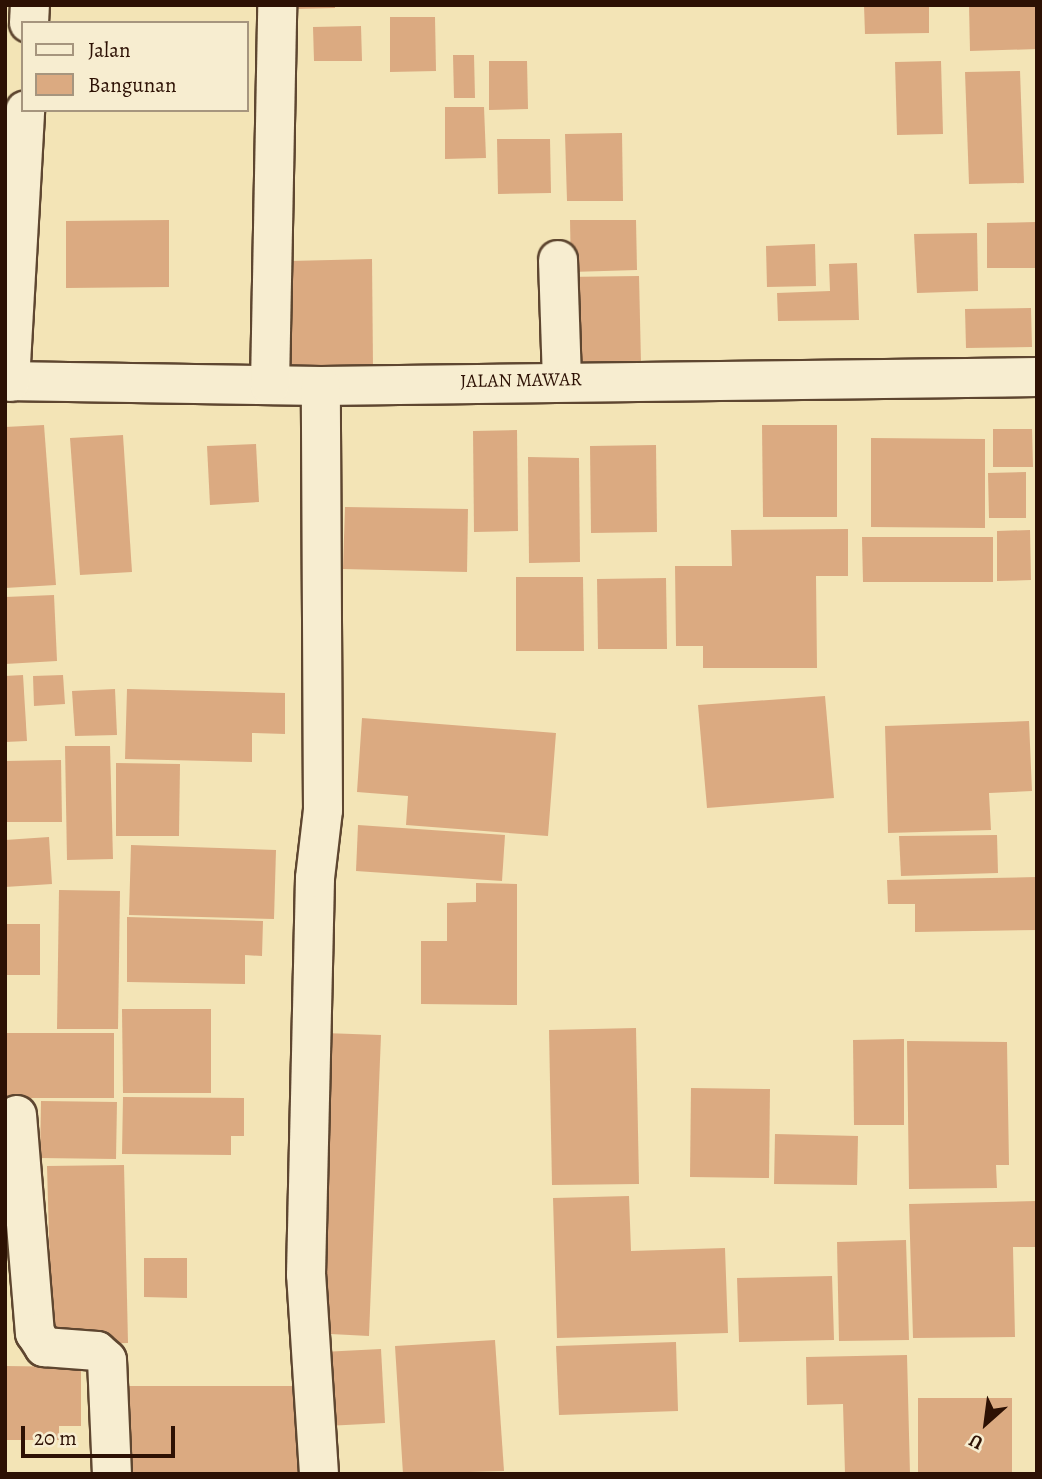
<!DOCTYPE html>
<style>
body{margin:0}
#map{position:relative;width:1042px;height:1479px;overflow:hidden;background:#f3e4b6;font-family:Alegreya,serif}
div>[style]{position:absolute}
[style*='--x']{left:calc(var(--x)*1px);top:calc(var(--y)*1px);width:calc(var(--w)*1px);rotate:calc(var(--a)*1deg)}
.building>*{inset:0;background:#dbaa81}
.roads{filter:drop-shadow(2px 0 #5e4630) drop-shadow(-2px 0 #5e4630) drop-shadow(0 2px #5e4630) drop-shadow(0 -2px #5e4630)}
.minor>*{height:38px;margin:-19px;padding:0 19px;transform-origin:19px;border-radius:19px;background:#f7edd0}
span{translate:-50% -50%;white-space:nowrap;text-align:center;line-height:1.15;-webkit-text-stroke:7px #f7edd0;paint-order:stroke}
.street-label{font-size:19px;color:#2d1104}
.frame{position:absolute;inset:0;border:7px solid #2d1104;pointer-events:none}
.legend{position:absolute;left:21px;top:21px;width:228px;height:91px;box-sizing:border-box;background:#f7edd0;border:2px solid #a6957e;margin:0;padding:9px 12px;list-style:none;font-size:21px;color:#2d1104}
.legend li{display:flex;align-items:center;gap:14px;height:35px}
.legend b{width:35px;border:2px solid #a6957e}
.north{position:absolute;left:951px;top:1388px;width:70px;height:70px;-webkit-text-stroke:5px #f7edd0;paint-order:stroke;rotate:208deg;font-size:19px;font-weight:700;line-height:28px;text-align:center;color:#2d1104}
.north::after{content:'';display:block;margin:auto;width:24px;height:32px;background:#2d1104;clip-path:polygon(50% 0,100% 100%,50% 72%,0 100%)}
.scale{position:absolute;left:21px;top:1426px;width:154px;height:32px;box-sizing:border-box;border:4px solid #2d1104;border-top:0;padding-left:9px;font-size:21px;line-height:24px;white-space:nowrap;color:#2d1104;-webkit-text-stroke:5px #f7edd0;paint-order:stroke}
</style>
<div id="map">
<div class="building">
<i style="clip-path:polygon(295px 5px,335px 5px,335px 8px,295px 9px)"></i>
<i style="clip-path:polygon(864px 5px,929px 5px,929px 33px,865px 34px)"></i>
<i style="clip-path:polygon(969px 5px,1036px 5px,1037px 49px,970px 51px)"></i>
<i style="clip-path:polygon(390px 17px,435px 17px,436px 71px,390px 72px)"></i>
<i style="clip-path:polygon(361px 26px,362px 61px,314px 61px,313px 27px)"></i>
<i style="clip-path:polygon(453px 55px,474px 55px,475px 98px,454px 98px)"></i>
<i style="clip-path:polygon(489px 61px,527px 61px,528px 109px,489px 110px)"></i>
<i style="clip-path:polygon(941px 61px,943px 134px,897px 135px,895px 62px)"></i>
<i style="clip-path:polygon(1020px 71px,1024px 183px,969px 184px,965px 72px)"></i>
<i style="clip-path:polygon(445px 107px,484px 107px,486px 158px,445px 159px)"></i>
<i style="clip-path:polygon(622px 133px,623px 201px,567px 201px,565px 134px)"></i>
<i style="clip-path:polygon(497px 139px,550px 139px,551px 193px,498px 194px)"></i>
<i style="clip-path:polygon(169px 220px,169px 287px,66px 288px,66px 221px)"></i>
<i style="clip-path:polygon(570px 220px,636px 220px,637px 270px,571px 272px)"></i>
<i style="clip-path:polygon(1037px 222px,1037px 268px,987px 268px,987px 223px)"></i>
<i style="clip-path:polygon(977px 233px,978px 291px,917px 293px,914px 234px)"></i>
<i style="clip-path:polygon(815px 244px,816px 286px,767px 287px,766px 246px)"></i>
<i style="clip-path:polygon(372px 259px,373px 367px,291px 368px,290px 261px)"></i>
<i style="clip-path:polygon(857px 263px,859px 320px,778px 321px,777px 293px,830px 291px,829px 264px)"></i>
<i style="clip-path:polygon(639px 276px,641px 363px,564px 364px,563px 277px)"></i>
<i style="clip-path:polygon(1031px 308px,1032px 347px,966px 348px,965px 309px)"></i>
<i style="clip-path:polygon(44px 425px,56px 585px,5px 588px,5px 427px)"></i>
<i style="clip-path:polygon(762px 425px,837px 425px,837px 517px,763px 517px)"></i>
<i style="clip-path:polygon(993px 429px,1032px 429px,1033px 467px,993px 467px)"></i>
<i style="clip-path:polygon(517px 430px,518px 531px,474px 532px,473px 431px)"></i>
<i style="clip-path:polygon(123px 435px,132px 572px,80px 575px,70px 438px)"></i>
<i style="clip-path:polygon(871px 438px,985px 439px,985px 528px,871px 527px)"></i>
<i style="clip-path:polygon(256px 444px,259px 502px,210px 505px,207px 446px)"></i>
<i style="clip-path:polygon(656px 445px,657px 532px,591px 533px,590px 446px)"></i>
<i style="clip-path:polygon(528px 457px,579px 458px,580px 562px,529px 563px)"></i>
<i style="clip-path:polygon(1026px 472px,1026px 518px,989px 518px,988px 473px)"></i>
<i style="clip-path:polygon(345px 507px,468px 509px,467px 572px,343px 569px)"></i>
<i style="clip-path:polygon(848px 529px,848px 576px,816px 576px,817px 668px,703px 668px,703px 646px,676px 646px,675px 566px,732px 566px,731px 530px)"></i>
<i style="clip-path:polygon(1030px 530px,1031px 580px,997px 581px,997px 531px)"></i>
<i style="clip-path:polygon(862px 537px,993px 537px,993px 582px,863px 582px)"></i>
<i style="clip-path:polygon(516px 577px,583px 577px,584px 651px,516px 651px)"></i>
<i style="clip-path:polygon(666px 578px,667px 649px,598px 649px,597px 579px)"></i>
<i style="clip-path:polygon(54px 595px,57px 661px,5px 664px,5px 597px)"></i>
<i style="clip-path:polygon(23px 675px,27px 741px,5px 742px,5px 676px)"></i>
<i style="clip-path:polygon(63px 675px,65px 704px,34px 706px,33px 676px)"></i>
<i style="clip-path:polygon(115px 689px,117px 735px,75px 736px,72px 691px)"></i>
<i style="clip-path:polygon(127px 689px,285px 693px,285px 734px,252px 733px,252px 762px,125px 759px)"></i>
<i style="clip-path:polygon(825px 696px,834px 798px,707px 808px,698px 705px)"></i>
<i style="clip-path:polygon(362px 718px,556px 733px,548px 836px,406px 825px,408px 796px,357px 792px)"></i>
<i style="clip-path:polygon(1029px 721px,1032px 791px,989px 793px,991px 830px,888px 833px,885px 726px)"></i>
<i style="clip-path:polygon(65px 746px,110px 746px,113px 859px,67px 860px)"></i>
<i style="clip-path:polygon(61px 760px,62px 822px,5px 822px,5px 761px)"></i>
<i style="clip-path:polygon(116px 763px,180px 764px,179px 836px,116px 836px)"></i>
<i style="clip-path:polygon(358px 825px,505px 835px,502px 881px,356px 871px)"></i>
<i style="clip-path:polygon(997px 835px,998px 873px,901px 876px,899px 836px)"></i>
<i style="clip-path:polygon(49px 837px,52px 884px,5px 887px,5px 840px)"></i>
<i style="clip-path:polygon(131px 845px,276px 850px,274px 919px,129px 915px)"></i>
<i style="clip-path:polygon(1037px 877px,1037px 930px,915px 932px,915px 904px,888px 904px,887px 880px)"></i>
<i style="clip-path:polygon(476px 883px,517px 884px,517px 1005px,421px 1004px,421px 941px,447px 941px,447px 903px,476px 902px)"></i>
<i style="clip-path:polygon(59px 890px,120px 891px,118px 1029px,57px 1029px)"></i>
<i style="clip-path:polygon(127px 917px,263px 921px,262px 956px,245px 955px,245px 984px,127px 982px)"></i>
<i style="clip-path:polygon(5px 924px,40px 924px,40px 975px,5px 975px)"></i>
<i style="clip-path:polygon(122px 1009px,211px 1009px,211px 1093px,123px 1093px)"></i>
<i style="clip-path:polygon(636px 1028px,639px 1184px,552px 1185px,549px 1030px)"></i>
<i style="clip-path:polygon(5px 1033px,114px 1033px,114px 1098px,5px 1098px)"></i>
<i style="clip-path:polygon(324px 1033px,381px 1035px,369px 1336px,311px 1333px)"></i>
<i style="clip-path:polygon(904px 1039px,904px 1125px,854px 1125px,853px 1040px)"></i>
<i style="clip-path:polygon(907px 1041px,1007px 1042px,1009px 1165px,996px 1165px,997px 1188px,909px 1189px)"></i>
<i style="clip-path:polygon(691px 1088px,770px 1089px,769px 1178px,690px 1177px)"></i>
<i style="clip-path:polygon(123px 1097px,244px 1098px,244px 1136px,231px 1136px,231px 1155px,122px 1154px)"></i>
<i style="clip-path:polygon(41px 1101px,117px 1102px,116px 1159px,40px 1158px)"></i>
<i style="clip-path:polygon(775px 1134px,858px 1136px,857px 1185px,774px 1184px)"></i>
<i style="clip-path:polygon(124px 1165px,128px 1343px,52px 1345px,47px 1166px)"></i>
<i style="clip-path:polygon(629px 1196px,631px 1251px,725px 1248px,728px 1333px,557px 1338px,553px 1198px)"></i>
<i style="clip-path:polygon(1037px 1201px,1037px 1247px,1013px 1247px,1015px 1337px,913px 1338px,909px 1204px)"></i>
<i style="clip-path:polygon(906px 1240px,909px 1340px,839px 1341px,837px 1242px)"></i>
<i style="clip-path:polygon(144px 1258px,187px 1258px,187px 1298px,144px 1297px)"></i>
<i style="clip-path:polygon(832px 1276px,834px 1340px,739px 1342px,737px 1278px)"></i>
<i style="clip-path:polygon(495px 1340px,504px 1471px,403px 1474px,395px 1346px)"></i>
<i style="clip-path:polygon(676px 1342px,678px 1411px,559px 1415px,556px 1346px)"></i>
<i style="clip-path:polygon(381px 1349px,385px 1423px,326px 1426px,322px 1352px)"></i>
<i style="clip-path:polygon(907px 1355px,910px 1474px,845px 1474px,843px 1404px,807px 1405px,806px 1357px)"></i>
<i style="clip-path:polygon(5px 1366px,81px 1367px,81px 1426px,59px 1426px,59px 1440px,5px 1440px)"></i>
<i style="clip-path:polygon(124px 1386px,305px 1386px,305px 1474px,125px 1474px)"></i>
<i style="clip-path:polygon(918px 1398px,1012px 1398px,1012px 1474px,918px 1474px)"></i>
</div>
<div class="roads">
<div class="minor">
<i style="--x:29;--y:23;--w:18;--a:-87"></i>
<i style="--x:558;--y:260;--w:120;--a:88.1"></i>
<i style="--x:5;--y:381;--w:316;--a:0.9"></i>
<i style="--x:321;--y:386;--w:716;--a:-0.72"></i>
<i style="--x:10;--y:382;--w:272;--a:-86.8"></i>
<i style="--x:270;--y:385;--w:380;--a:-88.9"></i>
<i style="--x:17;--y:1115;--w:219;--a:85.3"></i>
<i style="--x:35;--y:1333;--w:17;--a:57"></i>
<i style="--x:44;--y:1347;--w:53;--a:4.3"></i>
<i style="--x:97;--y:1351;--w:13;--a:42"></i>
<i style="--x:107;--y:1360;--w:114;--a:87.5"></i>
<i style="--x:319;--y:1474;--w:199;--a:-93.7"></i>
<i style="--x:306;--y:1275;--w:397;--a:-88.7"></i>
<i style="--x:315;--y:878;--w:68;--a:-83.3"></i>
<i style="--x:323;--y:810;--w:424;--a:-90.3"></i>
</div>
</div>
<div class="street-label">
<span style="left:521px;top:381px;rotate:-1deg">JALAN MAWAR</span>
</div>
<div class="frame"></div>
<ul class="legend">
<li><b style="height:9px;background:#f7edd0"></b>Jalan</li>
<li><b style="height:19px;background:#dbaa81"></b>Bangunan</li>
</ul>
<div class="north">U</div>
<div class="scale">20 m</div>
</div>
